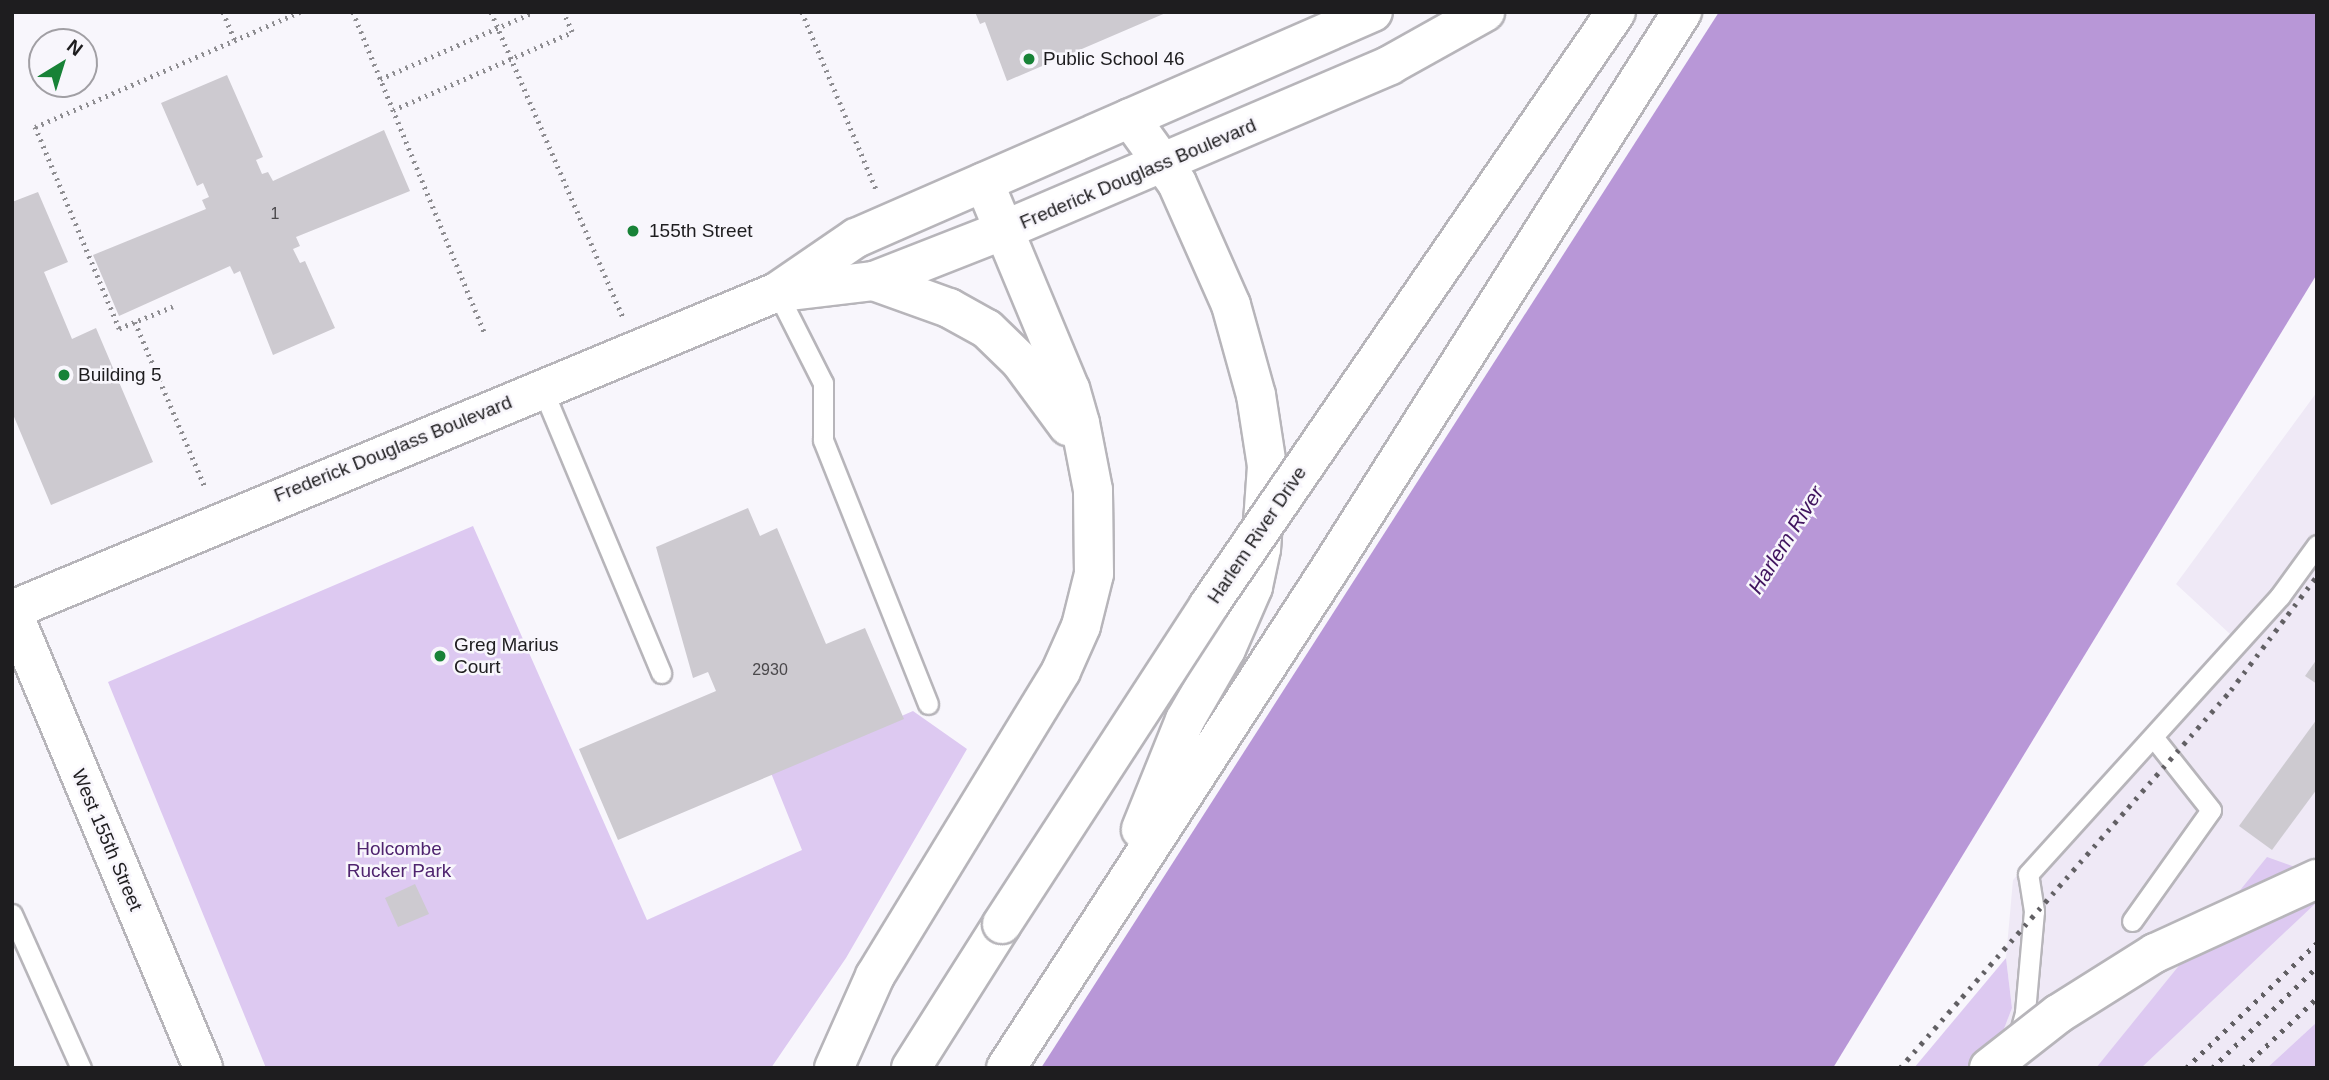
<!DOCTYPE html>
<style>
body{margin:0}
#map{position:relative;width:2329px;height:1080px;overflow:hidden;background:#f8f6fc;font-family:Helvetica,sans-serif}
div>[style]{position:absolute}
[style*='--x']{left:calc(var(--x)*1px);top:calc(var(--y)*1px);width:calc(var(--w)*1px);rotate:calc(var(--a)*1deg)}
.built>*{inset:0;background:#efe9f6}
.green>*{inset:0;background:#ddc9f1}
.water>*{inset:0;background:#b897d7}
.building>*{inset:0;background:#cdcad0}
.path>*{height:4.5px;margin-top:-2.25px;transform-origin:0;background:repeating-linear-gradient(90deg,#8e8d91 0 2px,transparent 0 7px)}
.roads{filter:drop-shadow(2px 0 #b7b5ba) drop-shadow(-2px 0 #b7b5ba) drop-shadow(0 2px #b7b5ba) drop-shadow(0 -2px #b7b5ba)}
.lane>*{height:19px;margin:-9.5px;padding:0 9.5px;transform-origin:9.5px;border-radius:9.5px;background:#fff}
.secondary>*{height:38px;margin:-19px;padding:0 19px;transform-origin:19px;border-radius:19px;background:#fff}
.primary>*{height:38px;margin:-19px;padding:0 19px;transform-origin:19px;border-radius:19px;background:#fff}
.highway>*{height:38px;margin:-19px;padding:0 19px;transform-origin:19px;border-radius:19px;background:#fff}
.rail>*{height:5px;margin-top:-2.5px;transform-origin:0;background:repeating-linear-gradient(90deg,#615f63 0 3.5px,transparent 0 10.5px)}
.bridges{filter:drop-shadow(2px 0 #b7b5ba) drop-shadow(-2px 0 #b7b5ba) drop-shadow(0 2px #b7b5ba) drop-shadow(0 -2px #b7b5ba)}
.highway-bridge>*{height:38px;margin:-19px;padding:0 19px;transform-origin:19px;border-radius:19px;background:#fff}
.dots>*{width:19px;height:19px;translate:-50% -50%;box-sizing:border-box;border:4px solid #f8f6fc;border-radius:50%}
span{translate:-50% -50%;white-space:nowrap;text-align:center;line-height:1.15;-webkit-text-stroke:5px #f8f6fc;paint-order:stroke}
.number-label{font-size:16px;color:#4a484b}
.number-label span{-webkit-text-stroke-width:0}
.poi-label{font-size:19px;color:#1e1d1f}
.left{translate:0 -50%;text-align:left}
.street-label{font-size:19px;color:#1e1d1f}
.park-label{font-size:19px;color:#4f246f}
.water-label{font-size:21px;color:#40145f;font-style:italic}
.frame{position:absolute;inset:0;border:14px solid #1e1d1f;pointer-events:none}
.north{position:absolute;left:28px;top:28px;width:70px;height:70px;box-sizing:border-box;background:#f8f6fc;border:2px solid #a19fa4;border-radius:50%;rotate:38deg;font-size:19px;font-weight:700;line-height:28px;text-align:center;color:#1e1d1f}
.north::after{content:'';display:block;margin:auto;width:24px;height:32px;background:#188237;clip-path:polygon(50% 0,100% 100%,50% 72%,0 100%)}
</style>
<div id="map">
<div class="built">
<i style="clip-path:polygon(2317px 392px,2317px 1022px,2267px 1068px,1989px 1068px,2012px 1008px,2006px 958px,2013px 880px,2230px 634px,2176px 584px)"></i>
</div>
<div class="green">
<i style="clip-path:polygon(473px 526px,647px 920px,802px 850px,771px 773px,913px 711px,967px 749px,846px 958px,771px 1068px,266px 1068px,108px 682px)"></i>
<i style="clip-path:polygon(2267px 857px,2317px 875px,2317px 902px,2141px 1068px,2096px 1068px)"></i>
<i style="clip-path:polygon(2006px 958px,2012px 1008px,1989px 1068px,1914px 1068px)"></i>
<i style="clip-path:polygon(2317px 1022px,2317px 1068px,2267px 1068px)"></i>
</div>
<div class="water">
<i style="clip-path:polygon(1719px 12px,2317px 12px,2317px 274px,1833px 1068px,1041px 1068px)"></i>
</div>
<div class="building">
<i style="clip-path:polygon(975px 12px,1168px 12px,1007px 81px,985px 22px,980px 24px)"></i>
<i style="clip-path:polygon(227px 75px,263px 157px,256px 160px,262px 174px,268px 172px,273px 181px,384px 130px,410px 191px,296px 237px,300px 246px,293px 249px,300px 263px,305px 261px,335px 328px,273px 355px,240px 271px,234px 274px,230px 266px,119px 316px,93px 255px,206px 209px,202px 200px,209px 197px,203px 183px,197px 186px,161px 103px)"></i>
<i style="clip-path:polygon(38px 192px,68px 262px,44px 272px,72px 339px,96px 328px,153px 462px,51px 505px,12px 412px,12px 202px)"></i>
<i style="clip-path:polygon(748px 508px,760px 536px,777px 528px,826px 644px,865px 628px,904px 719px,618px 840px,579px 749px,716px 691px,708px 672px,693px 678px,656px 547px)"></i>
<i style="clip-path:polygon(2317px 659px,2317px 684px,2305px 676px)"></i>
<i style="clip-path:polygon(2317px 719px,2317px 789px,2272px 850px,2239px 826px)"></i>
<i style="clip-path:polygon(415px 884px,429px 914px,398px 927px,385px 898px)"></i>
</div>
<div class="path">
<i style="--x:223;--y:12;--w:30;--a:67"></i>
<i style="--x:353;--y:12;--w:348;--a:67.7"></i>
<i style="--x:491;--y:12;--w:332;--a:66.6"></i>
<i style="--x:802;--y:12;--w:192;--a:67.3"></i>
<i style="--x:380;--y:79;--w:168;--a:-23.5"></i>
<i style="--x:393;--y:110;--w:195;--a:-23.5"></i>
<i style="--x:572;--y:32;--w:22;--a:-114"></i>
<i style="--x:173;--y:307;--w:58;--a:157.8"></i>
<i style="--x:119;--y:329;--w:219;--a:-112.6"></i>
<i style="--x:35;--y:127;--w:289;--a:-23.5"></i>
<i style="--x:135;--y:322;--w:181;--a:67"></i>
</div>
<div class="roads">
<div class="lane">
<i style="--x:777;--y:292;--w:102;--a:63.2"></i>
<i style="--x:823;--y:383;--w:57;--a:90"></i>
<i style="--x:823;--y:440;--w:284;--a:68.3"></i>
<i style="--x:542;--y:388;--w:309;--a:67.3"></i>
<i style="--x:12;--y:914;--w:169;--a:65.9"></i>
<i style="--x:2132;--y:921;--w:136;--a:-54.6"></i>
<i style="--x:2211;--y:810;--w:92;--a:-128.4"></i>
<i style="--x:2018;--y:1039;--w:28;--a:-75"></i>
<i style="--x:2025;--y:1012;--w:101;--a:-84.9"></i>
<i style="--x:2034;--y:911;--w:37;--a:-99"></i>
<i style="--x:2028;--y:874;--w:375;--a:-47.8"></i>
<i style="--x:2280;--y:596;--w:63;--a:-54"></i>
</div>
<div class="secondary">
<i style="--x:874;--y:281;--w:80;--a:19.8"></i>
<i style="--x:949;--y:308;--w:43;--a:28.9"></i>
<i style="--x:987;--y:329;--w:46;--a:44.1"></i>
<i style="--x:1020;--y:361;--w:81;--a:53.6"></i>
<i style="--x:782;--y:292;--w:93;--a:-6.8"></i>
<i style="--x:874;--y:281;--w:140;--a:-21.4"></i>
<i style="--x:1004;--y:230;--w:420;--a:-23.1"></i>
<i style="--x:1390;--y:65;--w:109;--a:-29.2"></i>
<i style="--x:12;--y:610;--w:828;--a:-22.57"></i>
<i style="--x:777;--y:292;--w:96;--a:-34.4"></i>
<i style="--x:856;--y:238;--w:564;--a:-23.61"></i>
<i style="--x:875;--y:976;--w:357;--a:-58.6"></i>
<i style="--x:1061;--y:671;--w:49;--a:-66"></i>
<i style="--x:1081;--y:626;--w:54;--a:-76"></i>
<i style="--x:1094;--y:574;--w:84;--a:-90.7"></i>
<i style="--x:1093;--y:490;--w:68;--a:-101"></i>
<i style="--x:1080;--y:423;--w:35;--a:-106"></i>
<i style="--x:1070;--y:389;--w:224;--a:-112.6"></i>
</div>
<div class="primary">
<i style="--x:12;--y:611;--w:495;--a:67.3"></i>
</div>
<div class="highway">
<i style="--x:1130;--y:118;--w:80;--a:54.1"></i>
<i style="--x:1177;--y:183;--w:133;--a:66.1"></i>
<i style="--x:1231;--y:305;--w:93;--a:74.5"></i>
<i style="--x:1256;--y:395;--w:72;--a:81.2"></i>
<i style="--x:1267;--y:466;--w:83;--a:94.1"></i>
<i style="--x:1261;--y:549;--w:39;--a:102"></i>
<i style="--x:1253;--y:587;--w:68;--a:113.5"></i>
<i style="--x:1226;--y:649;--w:82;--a:120"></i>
<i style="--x:1185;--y:720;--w:118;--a:112"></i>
<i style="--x:834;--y:1068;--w:101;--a:-66"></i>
<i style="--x:911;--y:1068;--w:170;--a:-57.7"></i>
<i style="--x:1006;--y:1068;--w:597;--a:-57.03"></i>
<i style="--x:1331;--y:567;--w:657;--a:-57.69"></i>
</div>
</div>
<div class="rail">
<i style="--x:1900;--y:1068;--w:502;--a:-48.79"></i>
<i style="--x:2231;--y:690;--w:143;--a:-53"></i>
<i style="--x:2186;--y:1068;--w:181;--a:-43.7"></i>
<i style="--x:2212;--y:1068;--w:146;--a:-43.9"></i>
<i style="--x:2243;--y:1068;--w:102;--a:-43.4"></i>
</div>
<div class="bridges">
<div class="highway-bridge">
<i style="--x:1002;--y:924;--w:380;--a:-57"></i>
<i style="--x:1209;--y:605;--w:719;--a:-55.54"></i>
<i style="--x:1989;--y:1068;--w:88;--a:-38"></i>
<i style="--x:2058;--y:1014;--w:115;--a:-32.2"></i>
<i style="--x:2155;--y:953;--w:178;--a:-24.6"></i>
</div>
</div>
<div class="dots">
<i style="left:1029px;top:59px;background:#188237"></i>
<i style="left:633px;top:231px;background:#188237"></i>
<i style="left:64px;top:375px;background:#188237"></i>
<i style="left:440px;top:656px;background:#188237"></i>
</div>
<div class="number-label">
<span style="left:275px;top:214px">1</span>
<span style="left:770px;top:670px">2930</span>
</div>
<div class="poi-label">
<span class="left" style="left:1043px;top:59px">Public School 46</span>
<span class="left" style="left:649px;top:231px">155th Street</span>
<span class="left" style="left:78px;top:375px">Building 5</span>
<span class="left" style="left:454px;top:656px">Greg Marius<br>Court</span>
</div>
<div class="street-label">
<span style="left:1138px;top:174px;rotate:-23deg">Frederick Douglass Boulevard</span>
<span style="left:393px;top:449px;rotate:-22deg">Frederick Douglass Boulevard</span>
<span style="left:1257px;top:535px;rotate:-56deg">Harlem River Drive</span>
<span style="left:107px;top:840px;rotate:67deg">West 155th Street</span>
</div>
<div class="park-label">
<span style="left:399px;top:860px">Holcombe<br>Rucker Park</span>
</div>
<div class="water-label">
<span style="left:1786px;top:540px;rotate:-58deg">Harlem River</span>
</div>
<div class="frame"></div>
<div class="north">N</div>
</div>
